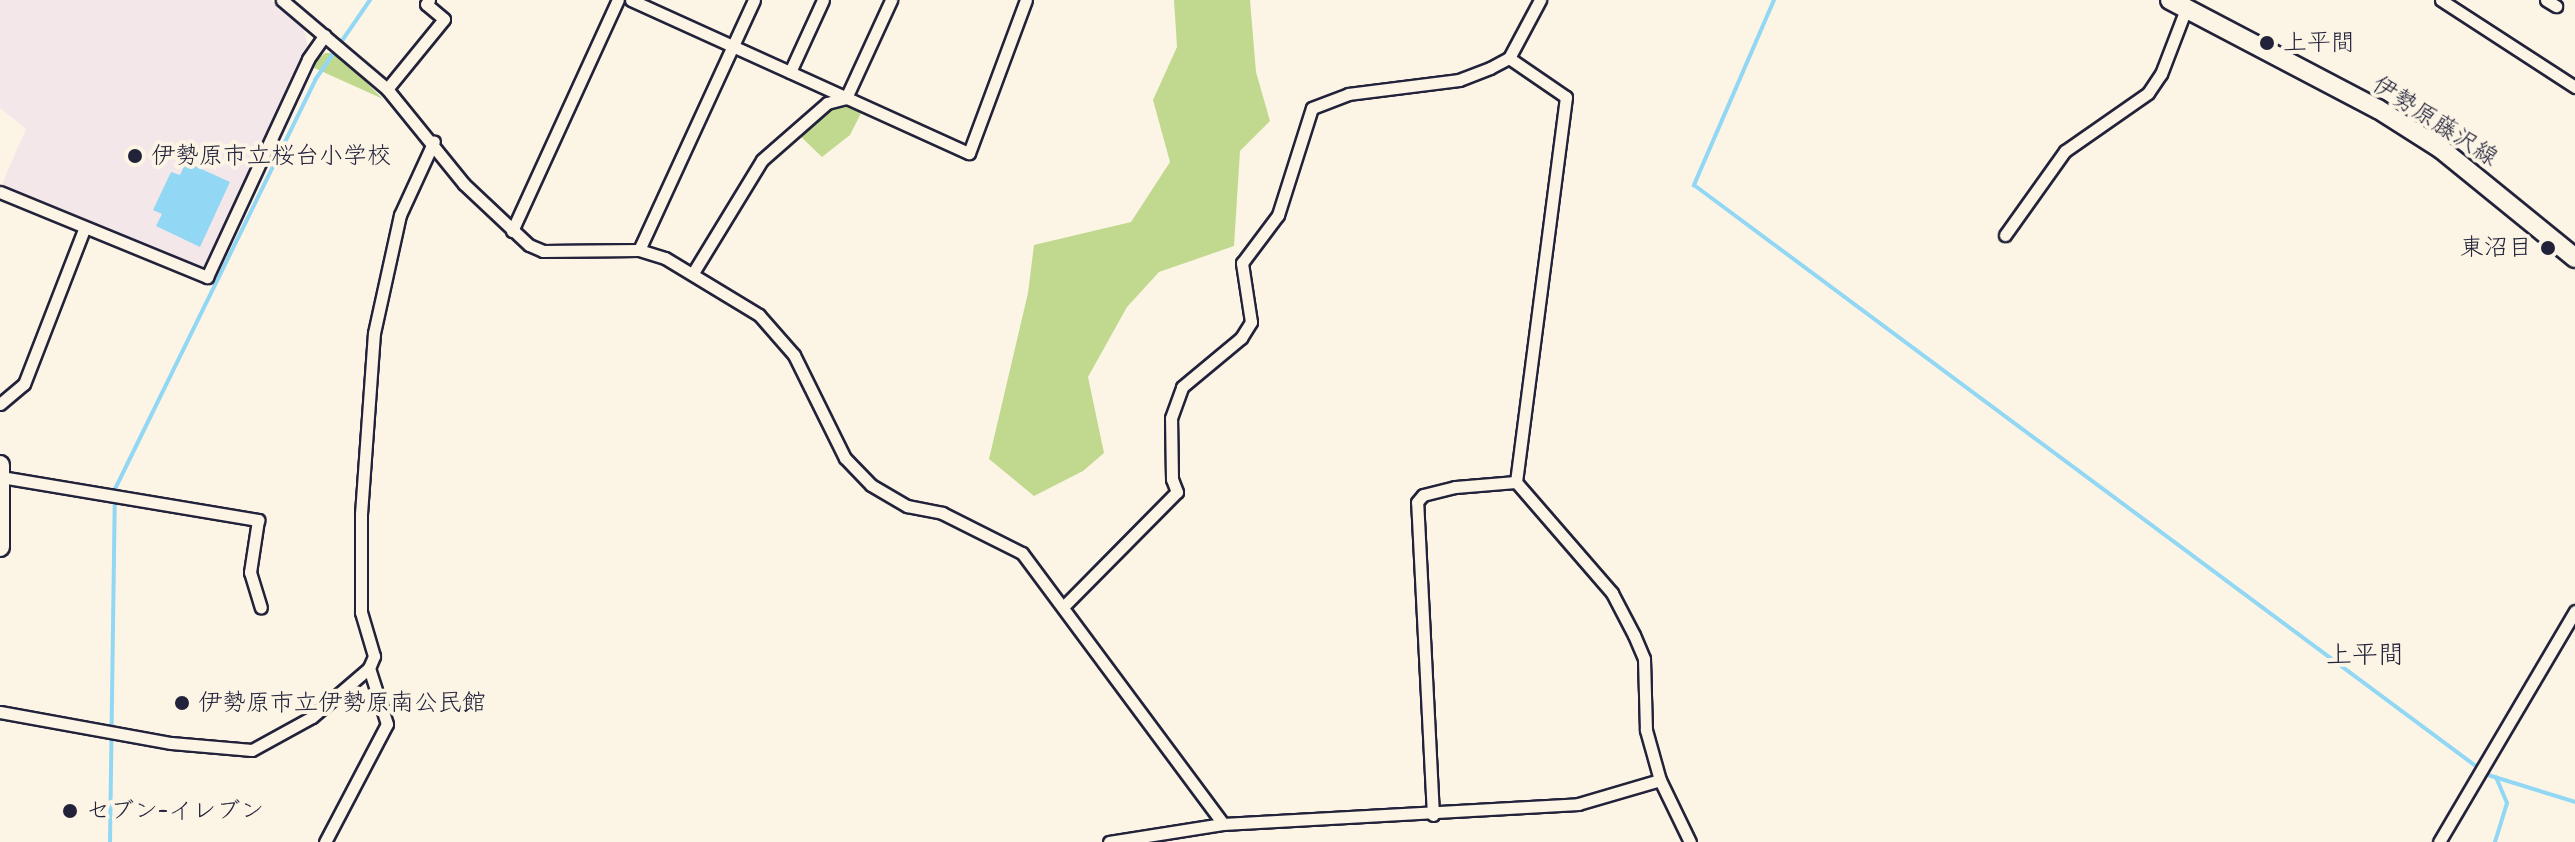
<!DOCTYPE html>
<meta charset="utf-8">
<style>
body{margin:0}
#map{position:relative;width:2575px;height:842px;overflow:hidden;background:#fcf5e5;font-family:Pangolin,"Klee One",sans-serif}
div>[style]{position:absolute}
[style*='--x']{left:calc(var(--x)*1px);top:calc(var(--y)*1px);width:calc(var(--w)*1px);rotate:calc(var(--a)*1deg)}
.built>*{inset:0;background:#f4e7ea}
.green>*{inset:0;background:#c0d98f}
.water>*{inset:0;background:#92d7f4}
.stream>*{height:4px;margin:-2px;padding:0 2px;transform-origin:2px;border-radius:2px;background:#92d7f4}
.roads{filter:drop-shadow(2px 0 #22223b) drop-shadow(-2px 0 #22223b) drop-shadow(0 2px #22223b) drop-shadow(0 -2px #22223b)}
.street>*{height:11px;margin:-5.5px;padding:0 5.5px;transform-origin:5.5px;border-radius:5.5px;background:#fcf5e5}
.primary>*{height:18px;margin:-9px;padding:0 9px;transform-origin:9px;border-radius:9px;background:#fcf5e5}
.dots>*{width:22px;height:22px;translate:-50% -50%;box-sizing:border-box;border:4px solid #fcf5e5;border-radius:50%}
span{translate:-50% -50%;white-space:nowrap;text-align:center;line-height:1.15;-webkit-text-stroke:8px #fcf5e5;paint-order:stroke}
.poi-label{font-size:24px;color:#22223b}
.left{translate:0 -50%;text-align:left}
.right{translate:-100% -50%;text-align:right}
.street-label{font-size:24px;color:#22223b}
.neighbourhood-label{font-size:26px;color:#22223b}
</style>
<div id="map">
<div class="built">
<i style="clip-path:polygon(0 0,271px 0,303px 26px,308px 46px,207px 264px,198px 268px,2px 184px,26px 129px,0 108px)"></i>
</div>
<div class="green">
<i style="clip-path:polygon(1174px 0,1250px 0,1256px 72px,1270px 121px,1240px 151px,1234px 246px,1159px 272px,1127px 307px,1088px 377px,1104px 453px,1083px 471px,1034px 496px,989px 459px,1028px 293px,1034px 245px,1131px 222px,1170px 162px,1153px 100px,1177px 47px)"></i>
<i style="clip-path:polygon(325px 53px,336px 53px,383px 99px,310px 66px)"></i>
<i style="clip-path:polygon(843px 104px,862px 111px,850px 135px,822px 157px,798px 134px,830px 107px)"></i>
</div>
<div class="water">
<i style="clip-path:polygon(186px 162px,230px 182px,200px 247px,156px 226px,162px 214px,153px 210px,171px 172px,180px 175px)"></i>
</div>
<div class="stream">
<i style="--x:1774;--y:0;--w:202;--a:113.4"></i>
<i style="--x:1694;--y:185;--w:989;--a:36.62"></i>
<i style="--x:2488;--y:775;--w:91;--a:17.2"></i>
<i style="--x:110;--y:842;--w:353;--a:-89.2"></i>
<i style="--x:115;--y:489;--w:455;--a:-63.9"></i>
<i style="--x:315;--y:80;--w:97;--a:-55.5"></i>
<i style="--x:2495;--y:842;--w:41;--a:-72.9"></i>
<i style="--x:2507;--y:803;--w:28;--a:-113"></i>
</div>
<div class="roads">
<div class="street">
<i style="--x:282;--y:0;--w:138;--a:40.3"></i>
<i style="--x:387;--y:89;--w:122;--a:51"></i>
<i style="--x:464;--y:184;--w:89;--a:43.2"></i>
<i style="--x:529;--y:245;--w:15;--a:23"></i>
<i style="--x:543;--y:251;--w:96;--a:-0.6"></i>
<i style="--x:639;--y:250;--w:27;--a:17"></i>
<i style="--x:665;--y:258;--w:110;--a:31.2"></i>
<i style="--x:759;--y:315;--w:53;--a:48.8"></i>
<i style="--x:794;--y:355;--w:115;--a:63.7"></i>
<i style="--x:845;--y:458;--w:37;--a:46"></i>
<i style="--x:871;--y:485;--w:42;--a:30.3"></i>
<i style="--x:907;--y:506;--w:36;--a:11"></i>
<i style="--x:942;--y:513;--w:89;--a:26.6"></i>
<i style="--x:1022;--y:553;--w:337;--a:53.4"></i>
<i style="--x:1223;--y:824;--w:356;--a:-3.2"></i>
<i style="--x:1578;--y:804;--w:85;--a:-16.3"></i>
<i style="--x:1660;--y:780;--w:69;--a:64.2"></i>
<i style="--x:631;--y:0;--w:371;--a:24.4"></i>
<i style="--x:969;--y:153;--w:163;--a:-69.6"></i>
<i style="--x:2441;--y:0;--w:160;--a:33"></i>
<i style="--x:2546;--y:0;--w:12;--a:31"></i>
<i style="--x:1509;--y:58;--w:69;--a:34.4"></i>
<i style="--x:1566;--y:97;--w:388;--a:97.4"></i>
<i style="--x:1516;--y:482;--w:147;--a:49.1"></i>
<i style="--x:1612;--y:593;--w:47;--a:62.4"></i>
<i style="--x:1634;--y:635;--w:26;--a:67"></i>
<i style="--x:1644;--y:659;--w:71;--a:88.4"></i>
<i style="--x:1646;--y:730;--w:52;--a:74.4"></i>
<i style="--x:790;--y:72;--w:79;--a:-65.4"></i>
<i style="--x:387;--y:89;--w:90;--a:-50.8"></i>
<i style="--x:444;--y:19;--w:23;--a:-140"></i>
<i style="--x:426;--y:4;--w:5;--a:-53"></i>
<i style="--x:0;--y:192;--w:224;--a:22.3"></i>
<i style="--x:207;--y:277;--w:240;--a:-65.1"></i>
<i style="--x:308;--y:59;--w:29;--a:-55"></i>
<i style="--x:512;--y:231;--w:254;--a:-65.4"></i>
<i style="--x:2005;--y:235;--w:103;--a:-54.5"></i>
<i style="--x:2065;--y:151;--w:101;--a:-34.9"></i>
<i style="--x:2148;--y:93;--w:23;--a:-56"></i>
<i style="--x:2161;--y:74;--w:70;--a:-69"></i>
<i style="--x:639;--y:250;--w:275;--a:-65.3"></i>
<i style="--x:693;--y:273;--w:132;--a:-58.6"></i>
<i style="--x:762;--y:160;--w:86;--a:-41.2"></i>
<i style="--x:827;--y:103;--w:20;--a:-15"></i>
<i style="--x:846;--y:98;--w:108;--a:-65.3"></i>
<i style="--x:0;--y:404;--w:31;--a:-40"></i>
<i style="--x:24;--y:384;--w:168;--a:-68.8"></i>
<i style="--x:1;--y:477;--w:261;--a:9.5"></i>
<i style="--x:258;--y:520;--w:53;--a:98.7"></i>
<i style="--x:250;--y:572;--w:37;--a:73"></i>
<i style="--x:1065;--y:605;--w:159;--a:-45.3"></i>
<i style="--x:1177;--y:492;--w:14;--a:-111"></i>
<i style="--x:1172;--y:479;--w:61;--a:-90.9"></i>
<i style="--x:1171;--y:418;--w:33;--a:-70"></i>
<i style="--x:1182;--y:387;--w:77;--a:-39.7"></i>
<i style="--x:1241;--y:338;--w:19;--a:-58"></i>
<i style="--x:1251;--y:322;--w:60;--a:-98.7"></i>
<i style="--x:1242;--y:263;--w:60;--a:-53.1"></i>
<i style="--x:1278;--y:215;--w:112;--a:-72.4"></i>
<i style="--x:1312;--y:108;--w:39;--a:-21"></i>
<i style="--x:1348;--y:94;--w:112;--a:-7.2"></i>
<i style="--x:1459;--y:80;--w:33;--a:-21"></i>
<i style="--x:1490;--y:68;--w:21;--a:-28"></i>
<i style="--x:1509;--y:58;--w:66;--a:-61.9"></i>
<i style="--x:0;--y:712;--w:174;--a:10.3"></i>
<i style="--x:171;--y:743;--w:81;--a:4.9"></i>
<i style="--x:252;--y:750;--w:68;--a:-28.8"></i>
<i style="--x:312;--y:717;--w:75;--a:-40.7"></i>
<i style="--x:369;--y:668;--w:13;--a:-67"></i>
<i style="--x:374;--y:656;--w:46;--a:-106.5"></i>
<i style="--x:361;--y:612;--w:98;--a:-90"></i>
<i style="--x:361;--y:514;--w:181;--a:-85.9"></i>
<i style="--x:374;--y:333;--w:121;--a:-77.6"></i>
<i style="--x:400;--y:215;--w:81;--a:-65.3"></i>
<i style="--x:1433;--y:815;--w:313;--a:-92.9"></i>
<i style="--x:1417;--y:502;--w:9;--a:-49"></i>
<i style="--x:1423;--y:495;--w:33;--a:-14"></i>
<i style="--x:1455;--y:487;--w:61;--a:-4.7"></i>
<i style="--x:325;--y:842;--w:133;--a:-62.3"></i>
<i style="--x:387;--y:724;--w:59;--a:-107.8"></i>
<i style="--x:1109;--y:842;--w:115;--a:-9"></i>
<i style="--x:2439;--y:842;--w:268;--a:-59.5"></i>
</div>
<div class="primary">
<i style="--x:2170;--y:0;--w:235;--a:27.7"></i>
<i style="--x:2378;--y:109;--w:75;--a:32.4"></i>
<i style="--x:2441;--y:149;--w:173;--a:39.1"></i>
<i style="--x:0;--y:465;--w:82;--a:90"></i>
</div>
</div>
<div class="dots">
<i style="left:2267px;top:43px;background:#22223b"></i>
<i style="left:135px;top:156px;background:#22223b"></i>
<i style="left:2548px;top:248px;background:#22223b"></i>
<i style="left:182px;top:703px;background:#22223b"></i>
<i style="left:70px;top:811px;background:#22223b"></i>
</div>
<div class="poi-label">
<span class="left" style="left:2283px;top:43px">上平間</span>
<span class="left" style="left:151px;top:156px">伊勢原市立桜台小学校</span>
<span class="right" style="left:2532px;top:248px">東沼目</span>
<span class="left" style="left:198px;top:703px">伊勢原市立伊勢原南公民館</span>
<span class="left" style="left:86px;top:811px">セブン-イレブン</span>
</div>
<div class="street-label">
<span style="left:2435px;top:121px;rotate:33deg">伊勢原藤沢線</span>
</div>
<div class="neighbourhood-label">
<span style="left:2365px;top:656px">上平間</span>
</div>
</div>
